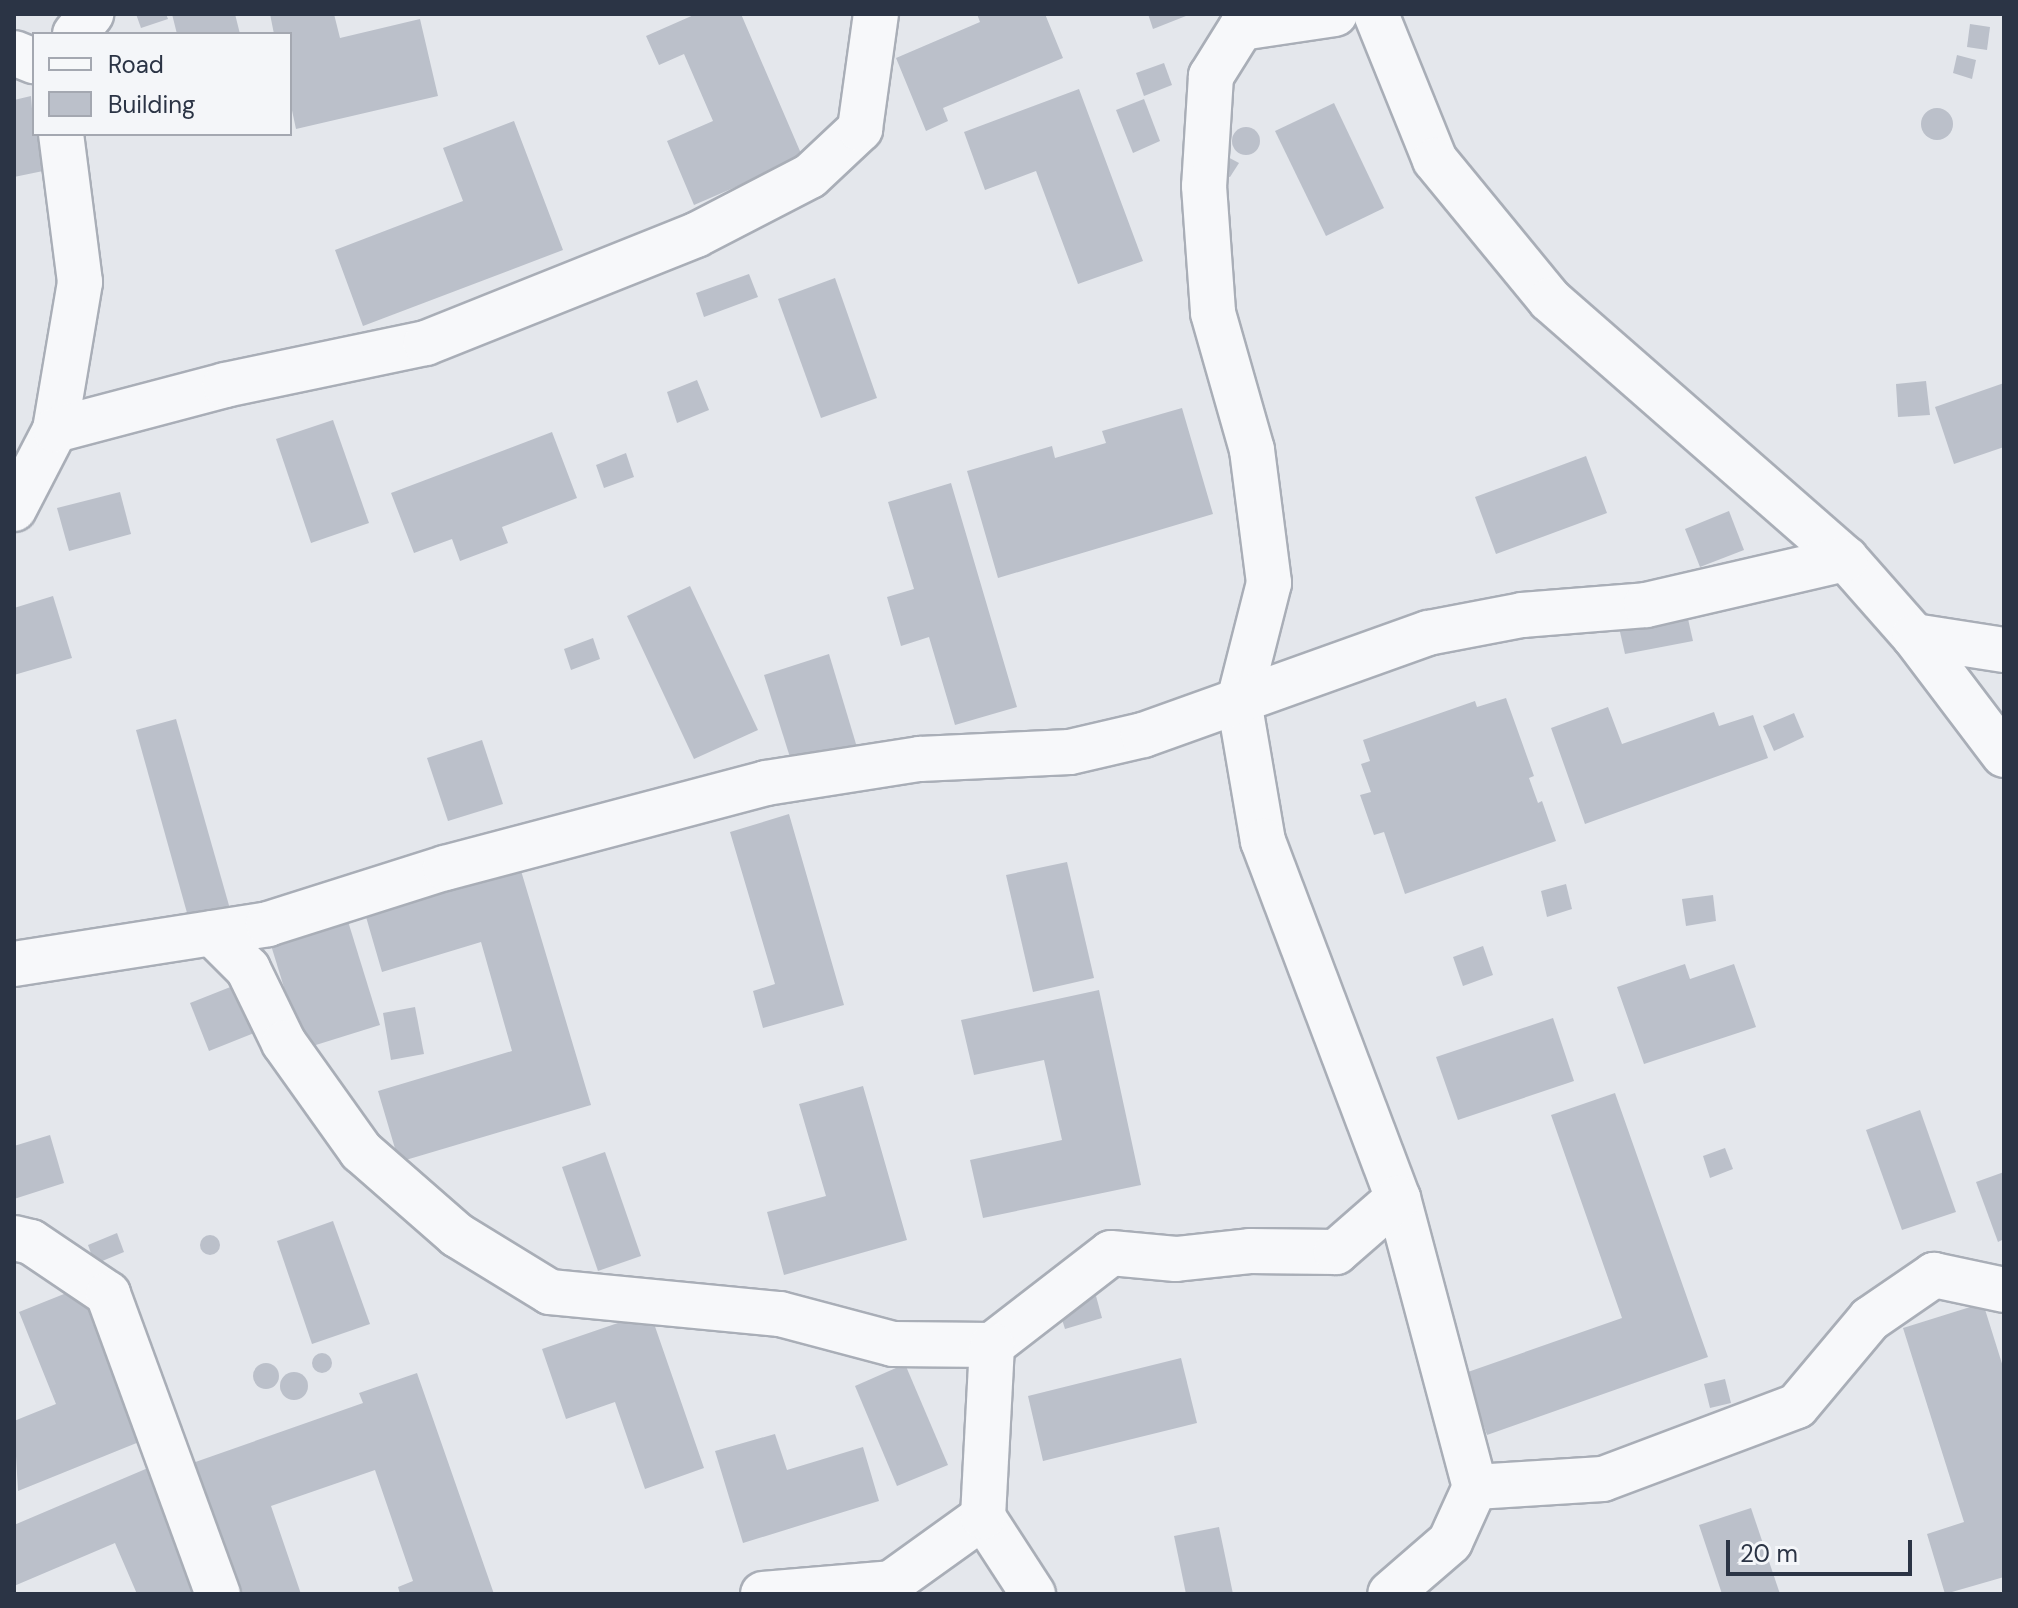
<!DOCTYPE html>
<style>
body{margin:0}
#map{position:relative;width:2018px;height:1608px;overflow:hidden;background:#e4e7ec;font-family:"DM Sans",sans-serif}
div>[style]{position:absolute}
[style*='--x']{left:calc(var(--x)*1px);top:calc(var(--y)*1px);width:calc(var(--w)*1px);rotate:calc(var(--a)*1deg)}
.building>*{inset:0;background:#bbc0ca}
.round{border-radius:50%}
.roads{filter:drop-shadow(2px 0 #a9aeb7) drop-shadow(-2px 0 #a9aeb7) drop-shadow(0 2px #a9aeb7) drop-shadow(0 -2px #a9aeb7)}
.street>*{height:44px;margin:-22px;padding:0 22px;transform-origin:22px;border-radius:22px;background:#f7f8fa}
span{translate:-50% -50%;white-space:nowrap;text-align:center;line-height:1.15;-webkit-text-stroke:6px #f4f6f9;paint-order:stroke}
.frame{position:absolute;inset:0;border:16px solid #2b3445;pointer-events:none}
.legend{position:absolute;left:32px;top:32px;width:260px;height:104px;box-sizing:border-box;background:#f4f6f9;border:2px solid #a4a8b1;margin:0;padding:10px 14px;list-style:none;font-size:24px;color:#2b3445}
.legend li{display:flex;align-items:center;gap:16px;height:40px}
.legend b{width:40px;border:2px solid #a4a8b1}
.scale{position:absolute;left:1726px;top:1540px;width:186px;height:36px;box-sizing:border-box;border:4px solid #2b3445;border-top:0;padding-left:10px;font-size:24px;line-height:28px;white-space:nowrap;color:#2b3445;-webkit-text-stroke:6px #f4f6f9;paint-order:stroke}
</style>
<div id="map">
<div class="building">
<i style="clip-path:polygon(136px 14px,166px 14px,168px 19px,141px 28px)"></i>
<i style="clip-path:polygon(172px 14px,235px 14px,240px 34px,177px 34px)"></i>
<i style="clip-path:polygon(270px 14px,334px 14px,340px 38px,420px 19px,438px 96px,296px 129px,290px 101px,290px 34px,274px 34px)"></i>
<i style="clip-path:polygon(696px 14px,741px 14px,803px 158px,694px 205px,667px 141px,713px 121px,684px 54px,659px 65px,646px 36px)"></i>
<i style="clip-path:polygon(977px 14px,1045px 14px,1063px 58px,943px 108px,948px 121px,926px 131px,896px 58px,980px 22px)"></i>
<i style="clip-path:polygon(1148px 14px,1191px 14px,1153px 29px)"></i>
<i style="clip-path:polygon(1970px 24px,1990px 27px,1987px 50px,1967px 47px)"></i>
<i style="clip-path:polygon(1957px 55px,1976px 60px,1972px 79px,1953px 73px)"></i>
<i style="clip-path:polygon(1164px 63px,1172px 85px,1144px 96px,1136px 73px)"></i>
<i style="clip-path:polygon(1079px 89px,1143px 261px,1078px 284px,1036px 171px,985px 190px,964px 132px)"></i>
<i style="clip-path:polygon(31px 96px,34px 134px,39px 134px,48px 170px,14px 177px,14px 100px)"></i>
<i style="clip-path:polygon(1144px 99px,1160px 141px,1133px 153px,1116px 110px)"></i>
<i style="clip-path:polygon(1334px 103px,1384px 208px,1326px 236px,1275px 131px)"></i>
<i class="round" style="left:1921px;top:108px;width:32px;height:32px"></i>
<i style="clip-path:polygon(514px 121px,563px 250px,363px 326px,335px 250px,463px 201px,443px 148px)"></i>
<i class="round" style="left:1232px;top:127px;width:28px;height:28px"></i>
<i style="clip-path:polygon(1224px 155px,1239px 163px,1230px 177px,1222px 176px)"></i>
<i style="clip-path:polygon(749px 274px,758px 297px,704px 317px,696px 293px)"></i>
<i style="clip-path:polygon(835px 278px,877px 398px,821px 418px,778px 299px)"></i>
<i style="clip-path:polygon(697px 380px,709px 410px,677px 423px,667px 392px)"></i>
<i style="clip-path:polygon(1926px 381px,1930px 415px,1898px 417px,1896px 384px)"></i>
<i style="clip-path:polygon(2004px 383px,2004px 447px,1954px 464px,1935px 407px)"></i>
<i style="clip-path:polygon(1182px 408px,1213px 514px,998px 578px,967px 471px,1052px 446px,1055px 458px,1106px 443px,1102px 431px)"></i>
<i style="clip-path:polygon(333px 420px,369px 523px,311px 543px,276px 439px)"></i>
<i style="clip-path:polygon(552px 432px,577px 498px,502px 527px,508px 543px,460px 561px,452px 539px,414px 553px,391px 493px)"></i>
<i style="clip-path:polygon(626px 453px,634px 477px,604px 488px,596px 465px)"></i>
<i style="clip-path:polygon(1586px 456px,1607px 513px,1496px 554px,1475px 497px)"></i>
<i style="clip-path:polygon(951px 483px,1017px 707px,955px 725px,929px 637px,901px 646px,887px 597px,914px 589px,888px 502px)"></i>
<i style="clip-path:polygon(120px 492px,131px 534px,69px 551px,57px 508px)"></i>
<i style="clip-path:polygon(1729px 511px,1744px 550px,1700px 567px,1685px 529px)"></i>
<i style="clip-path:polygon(690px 586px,758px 730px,694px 759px,627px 616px)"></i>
<i style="clip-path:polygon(53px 596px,72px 658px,14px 675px,14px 608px)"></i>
<i style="clip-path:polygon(1686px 610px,1693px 641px,1625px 654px,1618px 623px)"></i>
<i style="clip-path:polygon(593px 638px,600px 659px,571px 670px,564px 649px)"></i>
<i style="clip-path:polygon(829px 654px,859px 754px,795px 773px,764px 675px)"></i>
<i style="clip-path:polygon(1506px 698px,1534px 776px,1529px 778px,1538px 803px,1542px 801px,1556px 841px,1405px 894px,1384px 832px,1374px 835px,1360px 795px,1371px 792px,1361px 764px,1370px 761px,1363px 740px,1475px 701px,1477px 707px)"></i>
<i style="clip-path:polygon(1608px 707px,1622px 744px,1714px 712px,1719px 726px,1753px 715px,1768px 758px,1585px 824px,1551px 728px)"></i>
<i style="clip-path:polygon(1794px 713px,1804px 737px,1774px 751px,1763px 726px)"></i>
<i style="clip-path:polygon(176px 719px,230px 909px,189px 920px,136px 730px)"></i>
<i style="clip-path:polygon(482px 740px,503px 804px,448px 821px,427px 758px)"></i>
<i style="clip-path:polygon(789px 814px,844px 1005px,763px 1028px,753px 991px,775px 984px,730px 832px)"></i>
<i style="clip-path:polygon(1067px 862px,1094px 978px,1033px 992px,1006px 875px)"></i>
<i style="clip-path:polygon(519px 864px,591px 1105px,399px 1162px,378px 1091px,512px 1051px,481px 942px,382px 972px,364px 910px)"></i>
<i style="clip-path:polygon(1566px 884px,1572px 909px,1547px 917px,1541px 891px)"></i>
<i style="clip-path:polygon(1713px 895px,1716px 921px,1686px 926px,1682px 899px)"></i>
<i style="clip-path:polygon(347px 918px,380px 1025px,303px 1049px,270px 942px)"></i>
<i style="clip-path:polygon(1483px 946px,1493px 975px,1463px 986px,1453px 957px)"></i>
<i style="clip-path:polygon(1685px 964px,1690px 979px,1734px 964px,1756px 1027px,1644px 1064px,1617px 987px)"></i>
<i style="clip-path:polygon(248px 980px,267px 1028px,209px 1051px,190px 1003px)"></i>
<i style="clip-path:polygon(1099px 990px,1141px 1185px,983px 1218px,970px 1160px,1062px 1140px,1044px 1060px,974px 1075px,961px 1020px)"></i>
<i style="clip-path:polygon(415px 1007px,424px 1054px,391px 1060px,383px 1013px)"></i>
<i style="clip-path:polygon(1553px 1018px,1574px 1081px,1458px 1120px,1436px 1057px)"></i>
<i style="clip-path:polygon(863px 1086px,907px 1240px,784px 1275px,767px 1212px,826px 1196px,799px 1104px)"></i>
<i style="clip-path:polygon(1615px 1093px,1708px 1357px,1487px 1435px,1465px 1373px,1622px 1318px,1551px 1115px)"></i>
<i style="clip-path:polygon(1920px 1110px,1956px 1212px,1902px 1230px,1866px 1130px)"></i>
<i style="clip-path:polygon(50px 1135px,64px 1183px,14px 1199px,14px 1146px)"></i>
<i style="clip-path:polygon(1725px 1148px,1733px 1169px,1710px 1178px,1703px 1156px)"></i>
<i style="clip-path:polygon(605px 1152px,641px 1256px,598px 1271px,562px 1167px)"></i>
<i style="clip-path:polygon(2004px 1172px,2004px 1239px,1998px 1242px,1976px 1182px)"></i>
<i style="clip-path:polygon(333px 1221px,370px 1324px,312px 1344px,277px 1241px)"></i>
<i style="clip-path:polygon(117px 1233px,124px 1252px,95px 1264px,88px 1245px)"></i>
<i class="round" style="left:200px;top:1235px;width:20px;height:20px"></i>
<i style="clip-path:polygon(84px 1286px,144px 1440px,18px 1491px,14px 1421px,56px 1404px,19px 1312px)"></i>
<i style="clip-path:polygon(1096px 1296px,1102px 1318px,1065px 1329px,1058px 1307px)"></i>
<i style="clip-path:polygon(1983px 1303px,2004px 1370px,2004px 1577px,1945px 1594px,1927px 1534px,1964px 1522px,1903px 1328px)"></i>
<i style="clip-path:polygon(650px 1312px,704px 1468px,645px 1489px,615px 1402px,566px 1419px,542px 1349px)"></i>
<i class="round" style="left:312px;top:1353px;width:20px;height:20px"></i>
<i style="clip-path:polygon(1181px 1358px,1197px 1423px,1043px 1461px,1028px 1396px)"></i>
<i class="round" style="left:253px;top:1363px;width:26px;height:26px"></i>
<i style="clip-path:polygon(905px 1364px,948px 1465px,897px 1486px,855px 1386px)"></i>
<i class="round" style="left:280px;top:1372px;width:28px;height:28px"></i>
<i style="clip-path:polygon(417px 1373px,494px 1594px,400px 1594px,398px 1587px,413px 1581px,375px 1470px,271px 1506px,301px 1594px,229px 1594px,184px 1466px,363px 1403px,359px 1393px)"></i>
<i style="clip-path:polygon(1725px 1379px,1731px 1403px,1710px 1408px,1704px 1384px)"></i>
<i style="clip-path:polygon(775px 1434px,787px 1470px,863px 1447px,879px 1501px,743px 1543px,715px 1451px)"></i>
<i style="clip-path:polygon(155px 1465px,209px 1594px,137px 1594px,115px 1543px,14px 1586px,14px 1525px)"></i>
<i style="clip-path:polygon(1751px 1508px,1780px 1594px,1722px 1594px,1699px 1525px)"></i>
<i style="clip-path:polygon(1219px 1527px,1233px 1594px,1186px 1594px,1174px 1536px)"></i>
</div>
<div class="roads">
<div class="street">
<i style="--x:1335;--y:14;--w:95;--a:171.5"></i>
<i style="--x:1241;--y:28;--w:57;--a:122"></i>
<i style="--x:1211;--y:76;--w:110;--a:93.6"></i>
<i style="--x:1204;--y:186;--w:127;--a:85.9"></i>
<i style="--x:1213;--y:313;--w:142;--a:74.1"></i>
<i style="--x:1252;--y:450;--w:134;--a:82.7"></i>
<i style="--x:1269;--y:583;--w:122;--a:104.3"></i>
<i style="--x:1239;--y:701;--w:142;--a:80.3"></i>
<i style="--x:1263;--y:841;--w:382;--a:69.3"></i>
<i style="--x:1398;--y:1198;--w:299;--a:75.1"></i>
<i style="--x:1475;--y:1487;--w:60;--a:114.4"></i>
<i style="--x:1450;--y:1542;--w:79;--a:139.1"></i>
<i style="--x:1376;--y:14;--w:157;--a:68"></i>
<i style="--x:1435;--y:160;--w:181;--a:50.6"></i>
<i style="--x:1550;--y:300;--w:393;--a:41.2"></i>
<i style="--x:1846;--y:559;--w:103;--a:48.6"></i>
<i style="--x:1914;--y:636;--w:149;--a:52.9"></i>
<i style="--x:75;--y:34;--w:26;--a:-51"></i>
<i style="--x:14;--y:53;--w:22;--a:22"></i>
<i style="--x:55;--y:430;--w:150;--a:-80.4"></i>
<i style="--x:80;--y:282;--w:149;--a:-97.3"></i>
<i style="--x:14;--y:509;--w:89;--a:-62.6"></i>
<i style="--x:55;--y:430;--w:176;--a:-14.8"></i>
<i style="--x:225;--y:385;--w:205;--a:-11.8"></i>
<i style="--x:426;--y:343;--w:291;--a:-21.8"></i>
<i style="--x:696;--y:235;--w:128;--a:-27.4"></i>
<i style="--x:810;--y:176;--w:69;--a:-43.2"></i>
<i style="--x:860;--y:129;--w:116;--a:-82.1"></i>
<i style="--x:1914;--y:636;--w:91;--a:8.8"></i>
<i style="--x:212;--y:933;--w:51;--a:45"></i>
<i style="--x:248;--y:969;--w:82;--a:64.1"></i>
<i style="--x:284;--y:1043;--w:133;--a:54.5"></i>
<i style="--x:361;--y:1151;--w:128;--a:41.2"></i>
<i style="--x:457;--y:1235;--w:109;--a:31.5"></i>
<i style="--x:550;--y:1292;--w:231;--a:5.5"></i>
<i style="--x:780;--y:1314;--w:117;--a:14.9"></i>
<i style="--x:893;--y:1344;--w:99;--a:0.6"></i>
<i style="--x:992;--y:1345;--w:150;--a:-37.7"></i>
<i style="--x:1111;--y:1253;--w:65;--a:5.3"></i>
<i style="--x:1176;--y:1259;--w:74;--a:-6.2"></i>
<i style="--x:1250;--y:1251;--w:86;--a:0.7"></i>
<i style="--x:1336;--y:1252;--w:82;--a:-41.1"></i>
<i style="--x:14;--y:964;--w:257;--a:-8.9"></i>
<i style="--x:268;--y:924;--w:186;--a:-17.6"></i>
<i style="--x:445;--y:868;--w:332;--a:-14.8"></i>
<i style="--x:766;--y:783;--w:156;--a:-8.9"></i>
<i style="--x:920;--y:759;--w:150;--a:-2.7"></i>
<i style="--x:1070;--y:752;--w:75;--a:-13.1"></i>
<i style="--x:1143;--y:735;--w:303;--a:-19.7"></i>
<i style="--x:1428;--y:633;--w:96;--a:-10.8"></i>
<i style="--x:1522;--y:615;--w:124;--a:-4.6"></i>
<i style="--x:1646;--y:605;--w:205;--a:-13"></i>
<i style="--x:14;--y:1238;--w:17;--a:13"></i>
<i style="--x:31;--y:1242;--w:93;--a:34"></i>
<i style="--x:108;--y:1294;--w:320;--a:69.9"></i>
<i style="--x:1475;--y:1487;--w:128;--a:-3.6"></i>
<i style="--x:1603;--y:1479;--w:207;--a:-20.6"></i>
<i style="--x:1797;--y:1406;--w:114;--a:-50"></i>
<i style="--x:1870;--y:1319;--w:78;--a:-34.5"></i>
<i style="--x:1934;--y:1275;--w:72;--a:12.1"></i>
<i style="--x:983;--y:1517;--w:92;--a:57"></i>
<i style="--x:763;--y:1594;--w:128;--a:-4.9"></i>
<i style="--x:891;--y:1583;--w:113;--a:-35.7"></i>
<i style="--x:983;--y:1517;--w:172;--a:-87"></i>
</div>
</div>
<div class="frame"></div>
<ul class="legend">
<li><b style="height:10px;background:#f7f8fa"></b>Road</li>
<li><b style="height:22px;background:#bbc0ca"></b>Building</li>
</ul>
<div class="scale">20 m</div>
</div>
